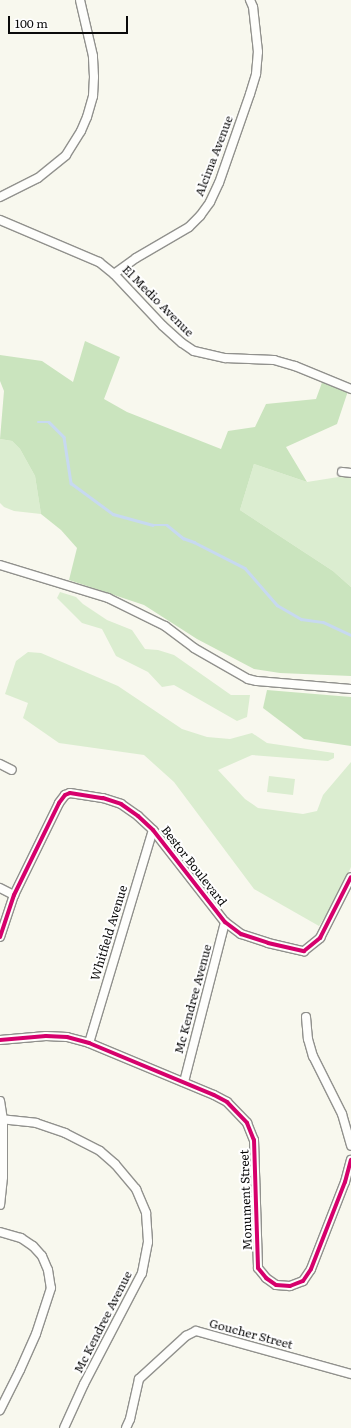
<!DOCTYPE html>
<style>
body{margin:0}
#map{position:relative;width:351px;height:1428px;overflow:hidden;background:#f8f8ee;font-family:Literata,serif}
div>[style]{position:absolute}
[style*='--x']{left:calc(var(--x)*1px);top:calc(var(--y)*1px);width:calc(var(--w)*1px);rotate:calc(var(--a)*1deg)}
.green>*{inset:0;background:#dbedd0}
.forest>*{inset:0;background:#cae4be}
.stream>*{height:2.5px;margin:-1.25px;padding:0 1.25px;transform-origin:1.25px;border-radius:1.25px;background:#c7d9f0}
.roads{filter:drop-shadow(1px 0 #91918d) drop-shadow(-1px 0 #91918d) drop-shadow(0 1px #91918d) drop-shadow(0 -1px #91918d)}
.minor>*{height:8px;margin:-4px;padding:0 4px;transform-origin:4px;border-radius:4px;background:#fefefc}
.cycleway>*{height:4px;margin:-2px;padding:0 2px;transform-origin:2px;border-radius:2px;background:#d6006c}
span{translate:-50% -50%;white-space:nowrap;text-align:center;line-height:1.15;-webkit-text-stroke:4px #fff;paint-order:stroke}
.street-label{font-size:12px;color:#0a0a0a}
.scale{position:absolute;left:8px;top:16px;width:120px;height:18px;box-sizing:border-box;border:2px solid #0a0a0a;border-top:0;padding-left:5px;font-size:12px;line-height:14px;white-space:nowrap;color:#0a0a0a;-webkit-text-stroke:3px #fff;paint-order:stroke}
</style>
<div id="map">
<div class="green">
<i style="clip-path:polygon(0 439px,12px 441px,20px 449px,35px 476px,41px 514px,14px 511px,4px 507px,0 503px)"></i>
<i style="clip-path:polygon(254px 464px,307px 482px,351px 475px,351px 587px,333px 571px,240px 510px)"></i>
<i style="clip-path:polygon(60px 592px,76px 597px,83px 604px,107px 620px,132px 630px,145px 649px,158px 650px,174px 655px,231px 695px,250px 695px,247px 717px,237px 721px,174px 685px,162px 687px,148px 672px,116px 656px,102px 629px,82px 623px,57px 598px)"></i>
<i style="clip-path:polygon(28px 652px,41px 653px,118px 686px,182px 729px,207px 737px,230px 739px,252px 733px,267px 743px,334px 753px,334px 758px,328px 761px,252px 755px,218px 770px,245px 799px,258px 808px,303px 814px,317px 811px,323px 795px,351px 762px,351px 867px,338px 896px,319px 926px,254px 889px,174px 782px,144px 755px,59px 743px,23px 718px,28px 703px,5px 694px,16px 661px)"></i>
<i style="clip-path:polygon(269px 776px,295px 779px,293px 795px,267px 792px)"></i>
</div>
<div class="forest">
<i style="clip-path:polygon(85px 341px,120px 357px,104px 399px,127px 412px,221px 449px,228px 431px,255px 427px,266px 404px,316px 399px,324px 377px,349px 388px,337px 424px,286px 447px,307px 482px,254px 464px,240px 510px,333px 571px,351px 587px,351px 676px,280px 673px,254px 669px,197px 639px,144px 605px,69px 580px,77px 548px,61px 530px,41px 514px,35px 476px,20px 449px,12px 441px,0 439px,4px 391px,0 381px,0 355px,42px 361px,73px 382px)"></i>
<i style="clip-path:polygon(267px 690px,351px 697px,351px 746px,304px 739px,263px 708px)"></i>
</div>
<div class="stream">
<i style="--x:38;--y:422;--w:11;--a:0"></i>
<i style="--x:49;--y:422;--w:21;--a:45"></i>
<i style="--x:64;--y:437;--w:47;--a:81.3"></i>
<i style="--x:71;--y:483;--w:52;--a:36.4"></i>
<i style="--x:113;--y:514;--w:41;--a:15.4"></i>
<i style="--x:153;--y:525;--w:14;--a:0"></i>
<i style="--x:167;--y:525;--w:21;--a:39"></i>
<i style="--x:183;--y:538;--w:12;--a:20"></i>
<i style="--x:194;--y:542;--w:57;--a:27"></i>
<i style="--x:245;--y:568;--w:49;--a:49.1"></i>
<i style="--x:277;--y:605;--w:28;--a:30"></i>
<i style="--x:301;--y:619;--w:22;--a:8"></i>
<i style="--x:323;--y:622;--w:31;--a:25"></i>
</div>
<div class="roads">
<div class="minor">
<i style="--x:0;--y:197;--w:42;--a:-26.6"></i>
<i style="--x:38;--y:178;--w:36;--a:-39"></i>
<i style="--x:66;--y:155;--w:28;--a:-58"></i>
<i style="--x:81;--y:131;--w:15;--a:-67"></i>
<i style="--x:87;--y:117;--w:22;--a:-74"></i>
<i style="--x:93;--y:96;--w:19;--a:-87"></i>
<i style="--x:94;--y:77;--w:21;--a:-93"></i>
<i style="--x:93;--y:56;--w:57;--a:-103.1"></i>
<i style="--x:0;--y:220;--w:108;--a:23"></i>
<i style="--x:99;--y:262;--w:19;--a:39"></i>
<i style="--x:114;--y:274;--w:71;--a:46.7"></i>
<i style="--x:163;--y:326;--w:25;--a:42"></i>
<i style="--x:182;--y:343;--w:14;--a:34"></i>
<i style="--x:194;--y:351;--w:32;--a:13"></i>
<i style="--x:225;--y:358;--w:49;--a:2.3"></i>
<i style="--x:274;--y:360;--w:22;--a:16"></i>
<i style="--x:295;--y:366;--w:61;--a:22.3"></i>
<i style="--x:114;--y:274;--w:27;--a:-36"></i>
<i style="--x:136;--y:258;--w:61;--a:-30.3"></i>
<i style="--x:189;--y:227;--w:16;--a:-45"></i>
<i style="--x:200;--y:216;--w:17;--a:-54"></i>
<i style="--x:210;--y:202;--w:21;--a:-65"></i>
<i style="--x:219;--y:183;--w:94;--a:-70.8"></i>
<i style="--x:250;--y:94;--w:21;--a:-73"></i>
<i style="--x:256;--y:74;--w:22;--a:-85"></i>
<i style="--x:258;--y:52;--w:45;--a:-96.3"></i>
<i style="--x:253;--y:7;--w:8;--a:-113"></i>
<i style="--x:342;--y:472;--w:9;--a:6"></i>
<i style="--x:0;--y:565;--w:113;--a:17"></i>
<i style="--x:108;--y:598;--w:64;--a:26.2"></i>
<i style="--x:165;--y:626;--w:36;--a:37"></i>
<i style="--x:194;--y:648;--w:62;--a:29.9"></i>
<i style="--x:248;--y:679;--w:9;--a:13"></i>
<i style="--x:257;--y:681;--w:94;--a:4.9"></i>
<i style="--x:0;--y:764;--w:13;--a:27"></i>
<i style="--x:0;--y:888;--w:16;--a:27"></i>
<i style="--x:0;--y:937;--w:44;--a:-71.6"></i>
<i style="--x:14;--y:895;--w:102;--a:-63.9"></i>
<i style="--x:59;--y:803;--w:10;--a:-53"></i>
<i style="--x:65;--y:795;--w:5;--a:-22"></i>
<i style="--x:70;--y:793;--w:33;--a:9"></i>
<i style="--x:103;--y:798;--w:19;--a:18"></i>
<i style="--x:121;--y:804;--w:21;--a:35"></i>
<i style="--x:138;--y:816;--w:21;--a:43"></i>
<i style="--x:153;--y:830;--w:117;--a:52"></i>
<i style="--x:225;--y:922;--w:20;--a:37"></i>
<i style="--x:241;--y:934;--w:28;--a:18"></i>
<i style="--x:268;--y:943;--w:37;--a:13"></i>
<i style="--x:304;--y:951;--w:21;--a:-39"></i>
<i style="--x:320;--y:938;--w:68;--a:-63.1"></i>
<i style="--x:306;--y:1017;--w:22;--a:85"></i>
<i style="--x:308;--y:1039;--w:18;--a:74"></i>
<i style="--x:313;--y:1056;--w:65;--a:63.4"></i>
<i style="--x:342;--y:1114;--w:33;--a:74"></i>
<i style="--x:0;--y:1040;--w:46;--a:-5"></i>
<i style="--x:46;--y:1036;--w:21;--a:3"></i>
<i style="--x:67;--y:1037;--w:23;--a:15"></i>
<i style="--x:89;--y:1043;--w:135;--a:22.6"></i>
<i style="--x:214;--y:1095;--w:15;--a:28"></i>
<i style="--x:227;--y:1102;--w:29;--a:46"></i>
<i style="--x:247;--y:1123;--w:18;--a:68"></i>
<i style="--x:254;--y:1140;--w:128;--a:88.2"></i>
<i style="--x:258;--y:1268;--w:13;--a:51"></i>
<i style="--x:266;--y:1278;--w:12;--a:35"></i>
<i style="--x:276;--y:1285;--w:14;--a:4"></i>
<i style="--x:290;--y:1286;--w:14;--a:-21"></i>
<i style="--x:303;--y:1281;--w:14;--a:-56"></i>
<i style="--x:311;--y:1269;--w:93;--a:-68.7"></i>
<i style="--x:345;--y:1182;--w:23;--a:-75"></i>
<i style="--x:89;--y:1043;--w:222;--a:-73.3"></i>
<i style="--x:184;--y:1082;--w:165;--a:-75.6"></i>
<i style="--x:0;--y:1101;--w:18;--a:81"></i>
<i style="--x:3;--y:1119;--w:58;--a:90"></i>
<i style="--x:3;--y:1177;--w:28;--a:96"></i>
<i style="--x:0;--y:1119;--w:36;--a:6"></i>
<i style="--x:36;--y:1123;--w:31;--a:19"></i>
<i style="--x:65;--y:1133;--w:39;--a:27"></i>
<i style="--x:100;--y:1151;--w:20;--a:41"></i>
<i style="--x:115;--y:1164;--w:33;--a:50"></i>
<i style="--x:136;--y:1189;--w:26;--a:67"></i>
<i style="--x:146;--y:1213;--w:29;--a:86"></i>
<i style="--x:148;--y:1242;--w:32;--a:101"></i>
<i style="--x:142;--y:1273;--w:125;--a:117.6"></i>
<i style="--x:84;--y:1384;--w:48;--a:114.4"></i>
<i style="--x:0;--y:1232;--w:22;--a:16"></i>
<i style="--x:21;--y:1238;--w:14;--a:34"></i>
<i style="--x:33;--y:1246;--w:13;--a:48"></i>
<i style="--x:42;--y:1256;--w:15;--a:67"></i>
<i style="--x:48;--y:1270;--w:18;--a:81"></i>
<i style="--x:51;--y:1288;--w:48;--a:108.1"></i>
<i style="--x:36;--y:1334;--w:39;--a:114"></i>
<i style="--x:20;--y:1370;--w:45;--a:116.6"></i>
<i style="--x:126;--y:1428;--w:10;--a:-66"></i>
<i style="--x:130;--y:1419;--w:41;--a:-77.3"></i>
<i style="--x:139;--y:1379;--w:64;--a:-42.5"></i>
<i style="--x:186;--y:1336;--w:11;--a:-27"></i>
<i style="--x:196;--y:1331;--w:161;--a:15.5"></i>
</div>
</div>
<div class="cycleway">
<i style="--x:0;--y:937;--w:44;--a:-71.6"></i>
<i style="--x:14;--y:895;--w:102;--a:-63.9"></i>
<i style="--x:59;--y:803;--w:10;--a:-53"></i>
<i style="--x:65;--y:795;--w:5;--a:-22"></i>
<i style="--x:70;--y:793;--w:33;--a:9"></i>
<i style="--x:103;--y:798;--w:19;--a:18"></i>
<i style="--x:121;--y:804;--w:21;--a:35"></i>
<i style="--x:138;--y:816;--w:21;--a:43"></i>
<i style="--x:153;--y:830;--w:117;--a:52"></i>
<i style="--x:225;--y:922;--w:20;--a:37"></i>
<i style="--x:241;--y:934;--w:28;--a:18"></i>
<i style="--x:268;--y:943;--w:37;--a:13"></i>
<i style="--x:304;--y:951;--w:21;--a:-39"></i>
<i style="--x:320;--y:938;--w:68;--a:-63.1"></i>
<i style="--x:0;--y:1040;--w:46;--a:-5"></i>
<i style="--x:46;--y:1036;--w:21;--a:3"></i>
<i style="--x:67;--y:1037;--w:23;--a:15"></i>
<i style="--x:89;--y:1043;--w:135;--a:22.6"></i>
<i style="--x:214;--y:1095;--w:15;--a:28"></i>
<i style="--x:227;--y:1102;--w:29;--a:46"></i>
<i style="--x:247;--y:1123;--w:18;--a:68"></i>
<i style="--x:254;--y:1140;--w:128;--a:88.2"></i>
<i style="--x:258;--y:1268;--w:13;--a:51"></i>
<i style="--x:266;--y:1278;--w:12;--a:35"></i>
<i style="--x:276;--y:1285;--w:14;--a:4"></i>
<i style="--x:290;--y:1286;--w:14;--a:-21"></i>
<i style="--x:303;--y:1281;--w:14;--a:-56"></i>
<i style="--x:311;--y:1269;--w:93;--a:-68.7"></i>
<i style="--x:345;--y:1182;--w:23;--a:-75"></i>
</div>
<div class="street-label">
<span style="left:214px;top:156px;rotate:-69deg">Alcima Avenue</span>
<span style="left:158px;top:301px;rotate:45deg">El Medio Avenue</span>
<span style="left:194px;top:866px;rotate:52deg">Bestor Boulevard</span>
<span style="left:109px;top:933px;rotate:-73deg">Whitfield Avenue</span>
<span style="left:193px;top:999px;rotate:-75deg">Mc Kendree Avenue</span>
<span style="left:246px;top:1200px;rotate:-92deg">Monument Street</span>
<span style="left:103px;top:1322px;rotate:-63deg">Mc Kendree Avenue</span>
<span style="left:251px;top:1334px;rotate:15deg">Goucher Street</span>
</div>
<div class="scale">100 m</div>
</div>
